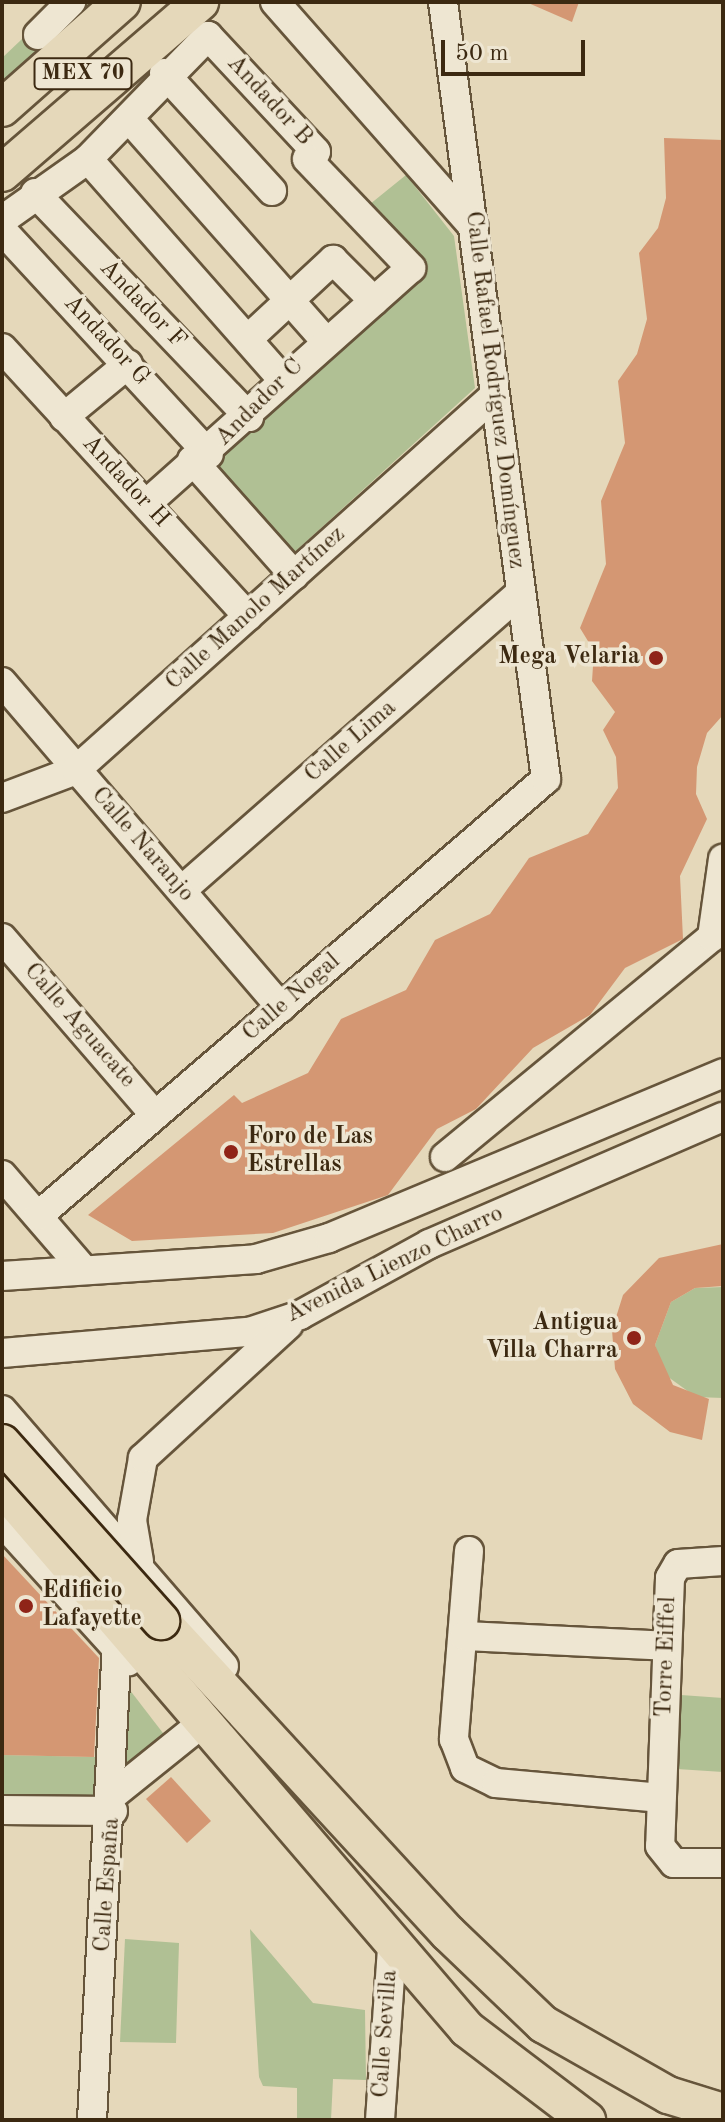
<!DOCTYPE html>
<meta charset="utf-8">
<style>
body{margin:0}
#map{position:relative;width:725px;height:2122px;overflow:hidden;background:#e5d8ba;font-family:"Old Standard TT",serif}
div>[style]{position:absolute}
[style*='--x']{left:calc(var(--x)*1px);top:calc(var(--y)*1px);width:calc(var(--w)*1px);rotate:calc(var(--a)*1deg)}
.green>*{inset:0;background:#b0c094}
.building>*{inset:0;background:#d49773}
.roads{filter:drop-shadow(2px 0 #66553b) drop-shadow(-2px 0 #66553b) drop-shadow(0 2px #66553b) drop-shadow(0 -2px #66553b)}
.minor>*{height:28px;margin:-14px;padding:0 14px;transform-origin:14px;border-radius:14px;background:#eee6d2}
.major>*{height:36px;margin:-18px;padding:0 18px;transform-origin:18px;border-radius:18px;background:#e5d8ba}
.bridges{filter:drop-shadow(2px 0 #3c2911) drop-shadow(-2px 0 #3c2911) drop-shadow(0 2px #3c2911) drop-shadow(0 -2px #3c2911)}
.major-bridge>*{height:36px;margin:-18px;padding:0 18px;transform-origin:18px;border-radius:18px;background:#e5d8ba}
.dots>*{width:22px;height:22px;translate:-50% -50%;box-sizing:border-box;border:4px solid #eee6d2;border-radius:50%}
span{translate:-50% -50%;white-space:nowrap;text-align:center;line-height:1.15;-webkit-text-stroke:7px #eee6d2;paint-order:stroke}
.shield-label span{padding:2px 6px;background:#eee6d2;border:2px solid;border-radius:6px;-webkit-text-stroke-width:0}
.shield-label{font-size:22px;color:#3c2911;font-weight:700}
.street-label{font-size:24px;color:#3c2911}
.poi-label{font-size:24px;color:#3c2911;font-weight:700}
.right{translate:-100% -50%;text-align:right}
.left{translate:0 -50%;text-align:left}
.frame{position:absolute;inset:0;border:4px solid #3c2911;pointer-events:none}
.scale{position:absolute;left:441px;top:40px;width:144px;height:36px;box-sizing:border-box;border:4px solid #3c2911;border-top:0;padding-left:10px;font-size:24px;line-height:28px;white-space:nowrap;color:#3c2911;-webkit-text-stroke:6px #eee6d2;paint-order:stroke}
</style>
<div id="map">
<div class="green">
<i style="clip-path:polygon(61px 2px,110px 2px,2px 93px,2px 58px)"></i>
<i style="clip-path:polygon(406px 175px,454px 236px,475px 388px,288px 558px,199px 455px,411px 268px,359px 213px)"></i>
<i style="clip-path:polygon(723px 1287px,723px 1398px,696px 1397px,664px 1374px,655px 1345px,671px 1302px,695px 1288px)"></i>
<i style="clip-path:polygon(126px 1685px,166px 1737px,122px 1769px)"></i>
<i style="clip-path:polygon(681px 1695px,723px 1698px,723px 1772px,677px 1769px)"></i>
<i style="clip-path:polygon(2px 1755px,97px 1757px,95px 1799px,2px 1795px)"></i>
<i style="clip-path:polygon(250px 1929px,313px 2003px,365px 2010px,366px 2080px,333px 2079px,331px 2120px,297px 2119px,297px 2088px,263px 2086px,259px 2077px)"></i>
<i style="clip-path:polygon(125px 1939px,179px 1943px,176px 2043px,120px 2042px)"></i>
</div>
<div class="building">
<i style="clip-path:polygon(526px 2px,579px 2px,572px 22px)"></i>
<i style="clip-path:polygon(664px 138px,723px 140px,723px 715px,707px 733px,697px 767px,696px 794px,707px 819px,680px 876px,683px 939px,625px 968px,590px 1015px,533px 1048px,476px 1109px,437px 1129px,388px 1195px,273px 1233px,132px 1241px,88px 1215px,234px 1095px,242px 1103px,308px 1073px,341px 1019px,406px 990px,435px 940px,490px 914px,529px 858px,588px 834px,618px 788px,616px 757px,603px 730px,615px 712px,592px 681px,594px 651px,580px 628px,606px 564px,601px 501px,625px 443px,618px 381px,637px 354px,647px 319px,639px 253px,658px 228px,666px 198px)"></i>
<i style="clip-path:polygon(723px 1244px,723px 1286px,695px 1288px,671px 1302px,655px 1345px,673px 1385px,709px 1399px,702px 1440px,670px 1432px,633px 1404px,615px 1369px,612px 1330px,623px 1295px,659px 1258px)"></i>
<i style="clip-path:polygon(2px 1554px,99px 1658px,94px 1757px,2px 1755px)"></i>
<i style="clip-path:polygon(171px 1777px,211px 1821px,187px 1843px,146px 1799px)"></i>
</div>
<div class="roads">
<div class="minor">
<i style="--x:275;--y:2;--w:301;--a:48.6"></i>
<i style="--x:38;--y:35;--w:47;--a:-45"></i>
<i style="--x:164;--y:73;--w:160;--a:47.5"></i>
<i style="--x:131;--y:121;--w:293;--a:48.5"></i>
<i style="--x:88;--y:159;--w:292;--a:48.6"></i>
<i style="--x:35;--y:193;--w:310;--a:46.3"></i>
<i style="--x:2;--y:220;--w:105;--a:-35.3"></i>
<i style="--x:88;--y:159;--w:172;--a:-45.7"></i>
<i style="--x:208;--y:36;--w:158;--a:47"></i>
<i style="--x:316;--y:152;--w:11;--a:142"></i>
<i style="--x:307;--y:159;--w:151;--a:46.3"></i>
<i style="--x:411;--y:268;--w:355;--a:138.3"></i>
<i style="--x:2;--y:230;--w:305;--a:47.3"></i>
<i style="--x:249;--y:338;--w:115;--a:-42.9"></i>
<i style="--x:333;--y:260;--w:58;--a:45"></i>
<i style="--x:2;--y:348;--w:364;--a:47.5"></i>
<i style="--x:64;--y:417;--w:83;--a:-39.6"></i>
<i style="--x:192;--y:460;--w:154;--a:48.4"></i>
<i style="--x:2;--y:682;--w:429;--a:49.4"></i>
<i style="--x:2;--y:798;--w:79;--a:-20.7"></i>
<i style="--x:76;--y:770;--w:562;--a:-41.83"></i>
<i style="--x:182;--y:890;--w:450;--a:-41.3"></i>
<i style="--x:2;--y:938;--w:234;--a:49.2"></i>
<i style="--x:445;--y:1157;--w:346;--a:-39.5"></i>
<i style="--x:712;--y:937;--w:79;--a:-82"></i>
<i style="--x:2;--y:1175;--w:124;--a:49.2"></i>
<i style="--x:38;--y:1216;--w:670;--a:-40.7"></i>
<i style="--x:546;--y:779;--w:784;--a:-97.55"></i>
<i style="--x:2;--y:1276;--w:255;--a:-3.8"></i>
<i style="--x:256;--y:1259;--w:76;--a:-16"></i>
<i style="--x:329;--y:1238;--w:427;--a:-22.7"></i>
<i style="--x:2;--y:1353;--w:248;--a:-4.9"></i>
<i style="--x:249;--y:1332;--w:54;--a:-18.4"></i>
<i style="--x:300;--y:1315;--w:147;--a:-28.8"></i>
<i style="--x:429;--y:1244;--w:320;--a:-23.4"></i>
<i style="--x:2;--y:1410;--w:339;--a:49.1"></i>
<i style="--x:2;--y:1522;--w:188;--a:47.8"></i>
<i style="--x:469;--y:1551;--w:189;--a:94.6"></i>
<i style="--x:454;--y:1739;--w:31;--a:69"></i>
<i style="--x:465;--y:1768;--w:34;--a:26"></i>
<i style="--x:496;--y:1783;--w:166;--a:5.2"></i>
<i style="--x:139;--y:1561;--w:42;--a:-99.7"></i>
<i style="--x:132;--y:1520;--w:63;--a:-79.9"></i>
<i style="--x:143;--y:1458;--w:197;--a:-42.5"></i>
<i style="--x:723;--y:1561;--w:45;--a:176.2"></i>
<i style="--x:678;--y:1564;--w:16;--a:120"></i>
<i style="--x:670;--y:1578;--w:268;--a:92.1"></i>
<i style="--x:660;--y:1846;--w:22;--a:51"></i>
<i style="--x:674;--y:1863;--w:49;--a:0"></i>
<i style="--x:464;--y:1636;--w:203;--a:2.8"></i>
<i style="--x:114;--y:1794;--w:97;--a:-38.8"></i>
<i style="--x:2;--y:1810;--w:111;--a:0.5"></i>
<i style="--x:92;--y:2120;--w:472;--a:-87"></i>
<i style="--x:380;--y:2120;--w:173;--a:-86"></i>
</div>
<div class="major">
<i style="--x:2;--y:108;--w:160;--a:-41.5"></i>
<i style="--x:2;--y:173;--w:262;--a:-40.8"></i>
<i style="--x:2;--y:1487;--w:714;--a:49.37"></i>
<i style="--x:467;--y:2029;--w:151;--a:37.2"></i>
<i style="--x:161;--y:1621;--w:424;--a:47.4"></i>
<i style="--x:448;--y:1933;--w:132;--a:43.8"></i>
<i style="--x:543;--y:2024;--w:144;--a:29.6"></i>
<i style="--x:668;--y:2095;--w:58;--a:17.2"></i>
</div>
</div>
<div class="bridges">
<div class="major-bridge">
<i style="--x:2;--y:1443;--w:239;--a:48.2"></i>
</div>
</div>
<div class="dots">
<i style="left:656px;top:658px;background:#8f2418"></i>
<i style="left:231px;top:1152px;background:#8f2418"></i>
<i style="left:634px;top:1338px;background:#8f2418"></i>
<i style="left:26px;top:1606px;background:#8f2418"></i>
</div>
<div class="shield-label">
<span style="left:83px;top:74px">MEX 70</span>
</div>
<div class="street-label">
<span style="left:269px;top:101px;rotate:47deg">Andador B</span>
<span style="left:142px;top:305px;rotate:46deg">Andador F</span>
<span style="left:106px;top:341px;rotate:47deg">Andador G</span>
<span style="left:494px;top:390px;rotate:83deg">Calle Rafael Rodríguez Domínguez</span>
<span style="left:260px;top:403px;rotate:-45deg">Andador C</span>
<span style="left:125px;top:482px;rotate:47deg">Andador H</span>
<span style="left:256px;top:609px;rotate:-42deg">Calle Manolo Martínez</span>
<span style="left:351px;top:742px;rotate:-41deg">Calle Lima</span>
<span style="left:142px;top:845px;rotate:49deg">Calle Naranjo</span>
<span style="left:292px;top:998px;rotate:-41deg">Calle Nogal</span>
<span style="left:79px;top:1026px;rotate:49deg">Calle Aguacate</span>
<span style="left:395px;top:1265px;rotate:-26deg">Avenida Lienzo Charro</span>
<span style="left:667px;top:1657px;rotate:-88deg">Torre Eiffel</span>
<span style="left:108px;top:1885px;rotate:-86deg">Calle España</span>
<span style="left:386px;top:2034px;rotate:-86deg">Calle Sevilla</span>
</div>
<div class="poi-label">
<span class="right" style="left:640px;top:658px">Mega Velaria</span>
<span class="left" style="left:247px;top:1152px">Foro de Las<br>Estrellas</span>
<span class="right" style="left:618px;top:1338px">Antigua<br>Villa Charra</span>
<span class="left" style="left:42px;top:1606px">Edificio<br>Lafayette</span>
</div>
<div class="frame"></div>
<div class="scale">50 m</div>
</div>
